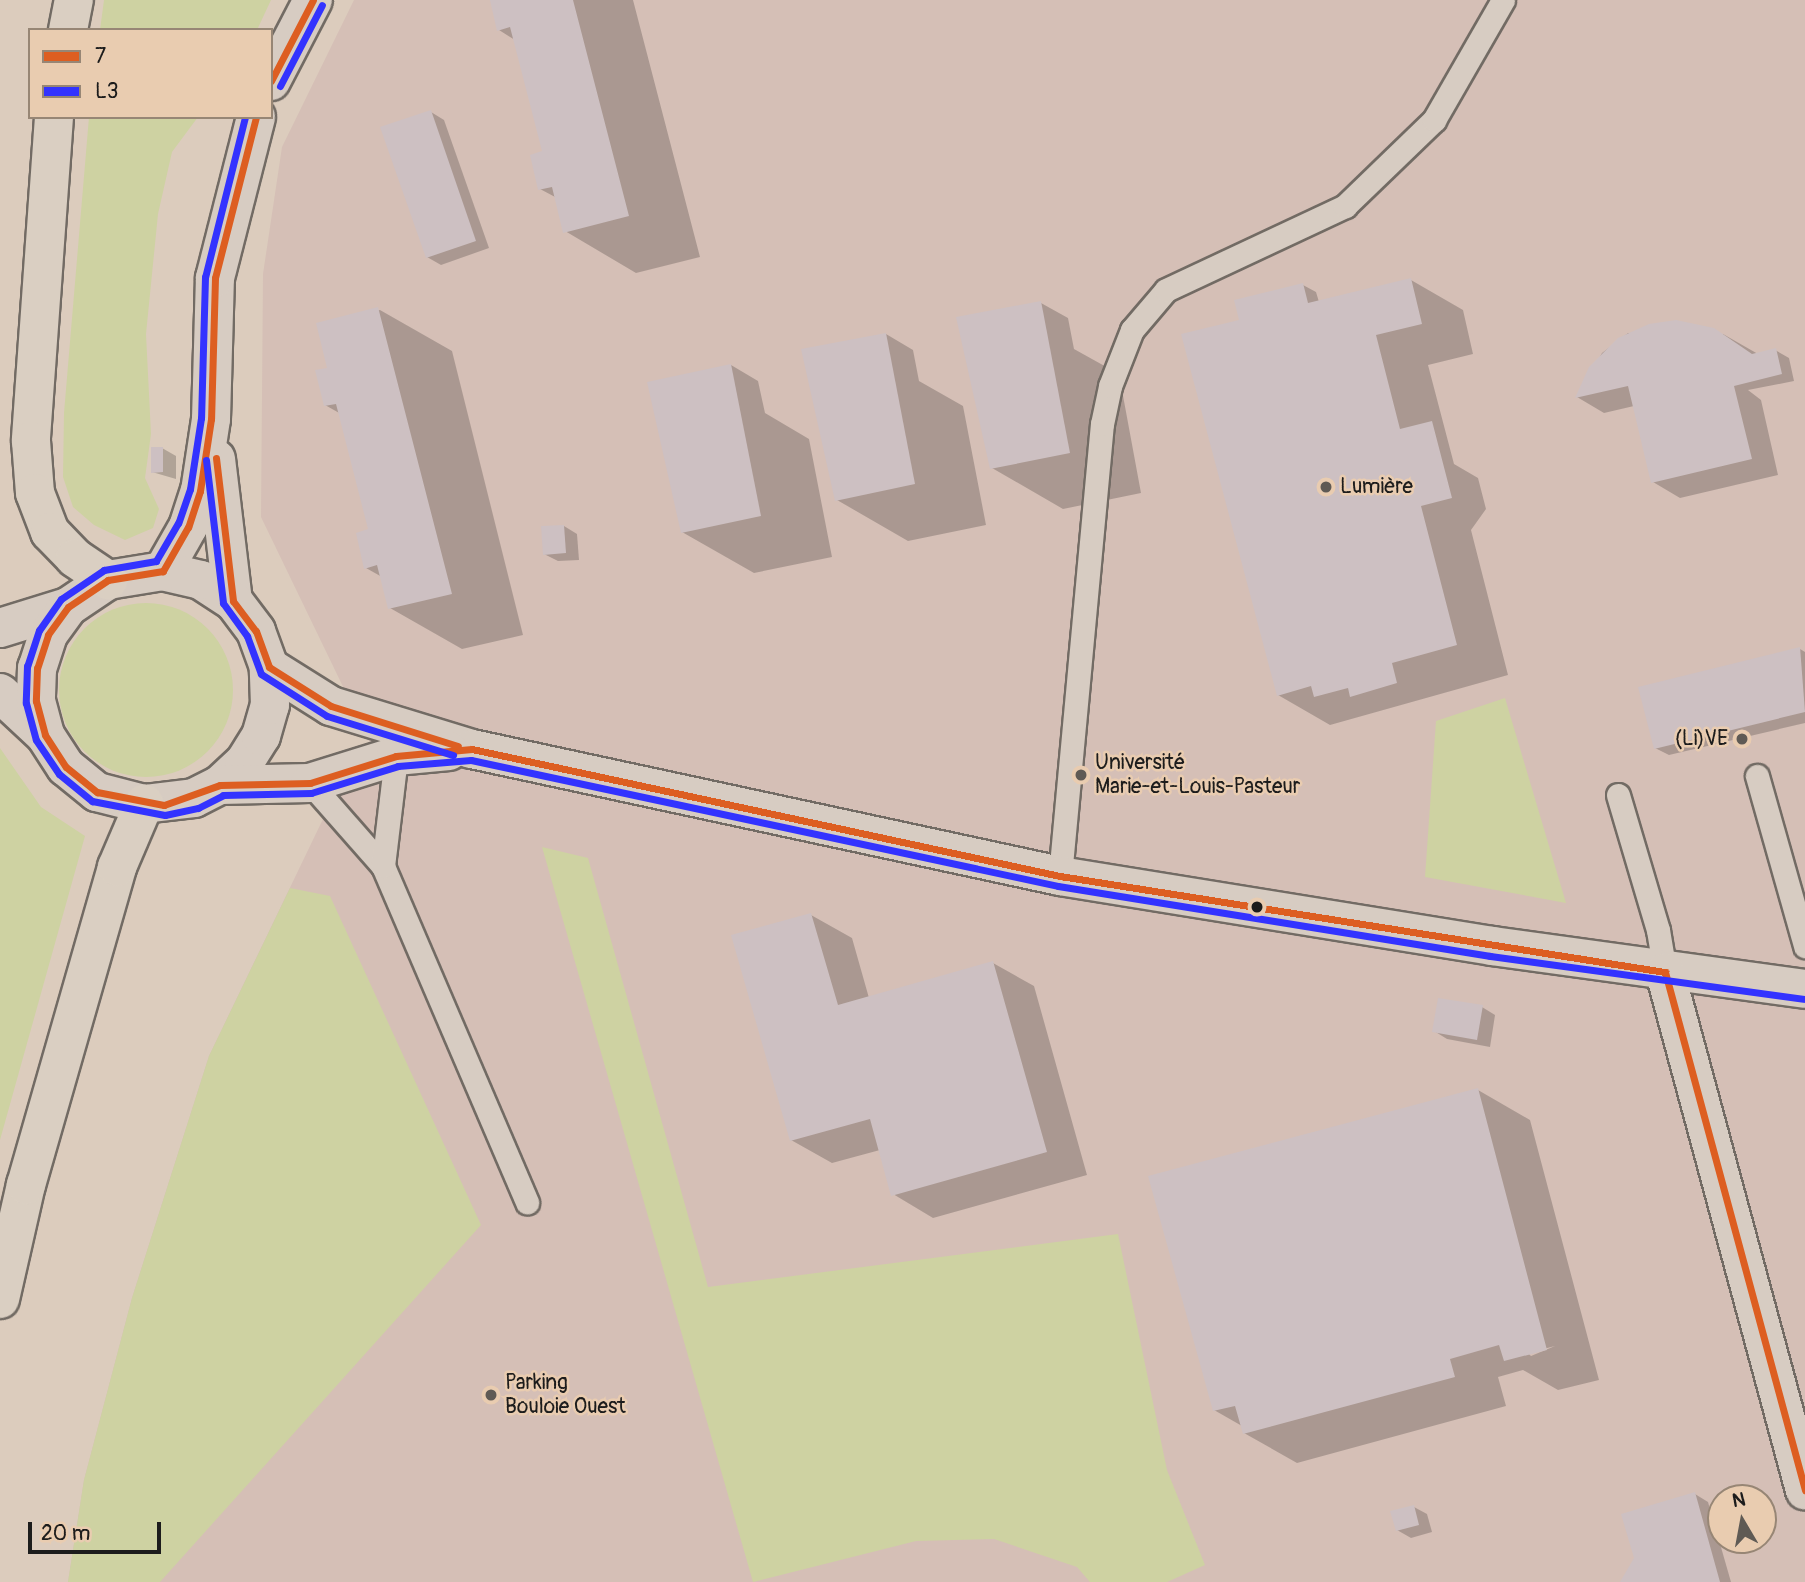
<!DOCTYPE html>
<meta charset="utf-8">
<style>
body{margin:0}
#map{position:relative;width:1805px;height:1582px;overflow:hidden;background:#dcccbd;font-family:Pangolin,sans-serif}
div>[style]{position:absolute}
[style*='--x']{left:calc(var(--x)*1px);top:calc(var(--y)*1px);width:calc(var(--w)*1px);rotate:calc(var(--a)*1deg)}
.built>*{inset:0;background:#d5bfb6}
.green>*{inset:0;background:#ced2a2}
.round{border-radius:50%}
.shadow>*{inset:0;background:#0003}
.building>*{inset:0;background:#cdc0c2}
.roads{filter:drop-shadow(2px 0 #726b64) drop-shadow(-2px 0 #726b64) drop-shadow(0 2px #726b64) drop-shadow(0 -2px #726b64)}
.service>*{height:23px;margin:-11.5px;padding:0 11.5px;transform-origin:11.5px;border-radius:11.5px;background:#d7ccc2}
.minor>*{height:38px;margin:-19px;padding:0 19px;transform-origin:19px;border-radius:19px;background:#d7ccc2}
.trunk>*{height:38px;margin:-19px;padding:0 19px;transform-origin:19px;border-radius:19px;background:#dacfc2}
.bus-1>*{height:7px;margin:-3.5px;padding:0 3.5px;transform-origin:3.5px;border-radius:3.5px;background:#dd5e21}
.bus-2>*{height:7px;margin:-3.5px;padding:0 3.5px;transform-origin:3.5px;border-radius:3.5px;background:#33f}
.dots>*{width:19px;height:19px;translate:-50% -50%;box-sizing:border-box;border:4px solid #e9ccb0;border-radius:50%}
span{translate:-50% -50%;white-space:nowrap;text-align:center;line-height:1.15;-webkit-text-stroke:5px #e9ccb0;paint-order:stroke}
.poi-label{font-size:21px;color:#1c1c1c}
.left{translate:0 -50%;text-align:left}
.right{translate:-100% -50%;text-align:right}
.legend{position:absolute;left:28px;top:28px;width:245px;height:91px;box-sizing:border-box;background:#e9ccb0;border:2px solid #978675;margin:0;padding:9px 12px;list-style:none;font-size:21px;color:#1c1c1c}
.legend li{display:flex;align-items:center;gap:14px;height:35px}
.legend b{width:35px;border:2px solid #978675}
.north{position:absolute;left:1707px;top:1484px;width:70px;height:70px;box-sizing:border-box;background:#e9ccb0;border:2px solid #978675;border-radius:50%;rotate:350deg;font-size:19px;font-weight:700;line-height:28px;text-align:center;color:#1c1c1c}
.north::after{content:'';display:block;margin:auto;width:24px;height:32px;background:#5f5a54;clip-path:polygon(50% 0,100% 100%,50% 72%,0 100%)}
.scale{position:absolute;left:28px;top:1522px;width:133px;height:32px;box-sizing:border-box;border:4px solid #1c1c1c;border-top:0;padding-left:9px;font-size:21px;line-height:24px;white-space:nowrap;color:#1c1c1c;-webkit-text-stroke:5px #e9ccb0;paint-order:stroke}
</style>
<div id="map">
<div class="built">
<i style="clip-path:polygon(evenodd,354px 0,1805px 0,1805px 1582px,68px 1582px,84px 1480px,132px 1298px,209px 1056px,335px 794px,377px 757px,261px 517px,263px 274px,282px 147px,354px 0,1721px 1498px,1763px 1498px,1763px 1540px,1721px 1540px,1721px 1498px)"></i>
</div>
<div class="green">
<i style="clip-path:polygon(104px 0,271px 0,257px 30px,100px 30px)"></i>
<i style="clip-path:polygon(89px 117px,198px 117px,172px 152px,158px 214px,146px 334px,151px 434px,145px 478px,159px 509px,153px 528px,125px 540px,94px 525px,73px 507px,63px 477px,64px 413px)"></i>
<i class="round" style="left:59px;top:603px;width:174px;height:174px"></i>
<i style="clip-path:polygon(1505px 698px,1566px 903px,1425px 877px,1436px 721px)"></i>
<i style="clip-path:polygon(0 748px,41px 807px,85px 836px,0 1140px)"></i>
<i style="clip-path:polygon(542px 847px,588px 858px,708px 1287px,1118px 1234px,1167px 1470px,1205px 1565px,1167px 1582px,1090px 1582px,1077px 1567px,994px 1539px,916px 1541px,753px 1582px)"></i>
<i style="clip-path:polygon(290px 888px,330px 896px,481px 1225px,160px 1582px,68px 1582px,84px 1480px,132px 1298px,209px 1056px)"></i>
</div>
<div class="shadow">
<i style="clip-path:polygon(492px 0,633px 0,700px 257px,636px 273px,565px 231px,557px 198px,540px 189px,544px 152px,515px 40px,499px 30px)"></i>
<i style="clip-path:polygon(431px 112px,444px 120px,489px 248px,441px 265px,427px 257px)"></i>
<i style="clip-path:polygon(1411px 280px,1463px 310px,1473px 354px,1428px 365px,1454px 464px,1478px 478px,1486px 509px,1471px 530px,1508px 675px,1330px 725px,1278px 695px,1244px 321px,1303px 285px,1316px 292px,1319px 302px)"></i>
<i style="clip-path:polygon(1041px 303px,1068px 318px,1074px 349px,1119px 374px,1141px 493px,1063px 509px,992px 468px)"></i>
<i style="clip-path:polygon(380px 310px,452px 351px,523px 635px,462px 649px,390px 608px,382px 577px,366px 568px,370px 531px,341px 414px,325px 405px,329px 369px,318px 325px)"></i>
<i style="clip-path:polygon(1628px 333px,1723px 334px,1758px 354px,1775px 350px,1789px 358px,1794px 381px,1748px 390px,1761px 400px,1778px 475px,1680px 498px,1653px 482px,1634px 406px,1604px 413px,1577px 397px,1602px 353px)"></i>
<i style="clip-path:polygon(886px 334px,913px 350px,919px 381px,963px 406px,986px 525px,908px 541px,837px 500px)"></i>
<i style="clip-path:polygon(731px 365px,758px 381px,765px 413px,809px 439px,832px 557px,754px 573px,682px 532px)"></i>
<i style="clip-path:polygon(162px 448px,176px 456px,176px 479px,152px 472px)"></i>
<i style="clip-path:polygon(564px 526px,577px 534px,579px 560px,558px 561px,544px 554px)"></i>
<i style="clip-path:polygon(1800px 649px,1805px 652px,1805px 723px,1669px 755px,1655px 748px)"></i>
<i style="clip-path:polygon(811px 915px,852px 938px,869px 998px,993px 963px,1034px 986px,1087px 1175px,933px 1218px,893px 1194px,880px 1150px,832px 1163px,791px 1140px)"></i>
<i style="clip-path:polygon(1482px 1007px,1495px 1015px,1490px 1047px,1447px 1039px,1434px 1031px)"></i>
<i style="clip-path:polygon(evenodd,1478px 1090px,1530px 1120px,1599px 1380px,1558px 1390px,1523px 1370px,1498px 1377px,1506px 1406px,1297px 1463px,1244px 1433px,1242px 1426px,1214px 1410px,1478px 1090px,1555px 1346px,1531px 1356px,1528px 1353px,1555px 1346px)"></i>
<i style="clip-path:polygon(1695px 1494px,1708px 1502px,1731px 1582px,1622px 1582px)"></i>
<i style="clip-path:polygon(1414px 1507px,1427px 1514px,1432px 1532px,1411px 1538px,1397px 1530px)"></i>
</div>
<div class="building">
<i style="clip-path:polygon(490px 0,573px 0,629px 216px,563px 233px,552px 187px,538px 190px,530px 155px,542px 151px,510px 27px,497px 31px)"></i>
<i style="clip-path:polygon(431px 110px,476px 241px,426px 258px,380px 127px)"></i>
<i style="clip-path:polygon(1411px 278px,1422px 324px,1376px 335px,1400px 429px,1432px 421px,1452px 498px,1421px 506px,1457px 645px,1392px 663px,1397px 683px,1350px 697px,1348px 688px,1314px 697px,1311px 686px,1277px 696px,1181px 334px,1239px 320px,1234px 300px,1303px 283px,1308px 303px)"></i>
<i style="clip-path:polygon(1041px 301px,1070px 453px,990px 469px,956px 317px)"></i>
<i style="clip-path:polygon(378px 307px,452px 594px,388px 609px,377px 565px,364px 569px,356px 533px,368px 529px,336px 404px,324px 406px,315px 370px,327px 368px,316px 323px)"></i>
<i style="clip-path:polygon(1676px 320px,1714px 328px,1752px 354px,1776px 348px,1782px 374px,1734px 386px,1752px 459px,1651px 483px,1628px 386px,1575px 398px,1589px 367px,1618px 338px,1649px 324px)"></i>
<i style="clip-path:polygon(886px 333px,915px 484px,835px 501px,801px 349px)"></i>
<i style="clip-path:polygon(731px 364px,761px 516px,681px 533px,647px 382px)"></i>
<i style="clip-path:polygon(151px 447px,163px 447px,163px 472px,151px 473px)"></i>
<i style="clip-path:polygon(564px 525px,566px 553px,543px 555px,541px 526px)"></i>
<i style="clip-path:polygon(1800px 647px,1805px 712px,1654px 749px,1638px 687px)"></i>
<i style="clip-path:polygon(811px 913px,838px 1005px,993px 961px,1047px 1152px,891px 1196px,870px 1119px,790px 1141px,731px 935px)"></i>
<i style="clip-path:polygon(1438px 998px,1483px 1005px,1477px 1040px,1432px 1032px)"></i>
<i style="clip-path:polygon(1478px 1088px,1547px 1350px,1504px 1361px,1499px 1345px,1450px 1359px,1455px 1377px,1243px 1434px,1235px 1406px,1213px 1411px,1148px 1176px)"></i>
<i style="clip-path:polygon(1695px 1492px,1720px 1582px,1620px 1582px,1634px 1558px,1621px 1514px)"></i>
<i style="clip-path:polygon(1414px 1505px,1419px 1525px,1396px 1531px,1390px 1511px)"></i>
</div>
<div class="roads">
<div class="service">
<i style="--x:1757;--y:776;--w:177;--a:74.2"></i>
<i style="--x:310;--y:783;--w:111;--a:48.7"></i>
<i style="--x:383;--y:866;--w:366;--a:66.8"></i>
<i style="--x:1618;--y:795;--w:141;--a:73.5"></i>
<i style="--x:1658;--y:930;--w:43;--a:80.5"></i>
<i style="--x:383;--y:866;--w:119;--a:-83.2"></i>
<i style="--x:1060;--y:876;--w:454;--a:-84.7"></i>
<i style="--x:1102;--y:424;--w:39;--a:-78"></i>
<i style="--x:1110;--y:386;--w:60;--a:-68.6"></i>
<i style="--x:1132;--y:330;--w:52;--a:-49.6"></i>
<i style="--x:1166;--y:290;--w:198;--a:-25.1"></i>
<i style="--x:1345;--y:206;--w:124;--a:-44"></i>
<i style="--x:1434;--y:120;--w:138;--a:-60.1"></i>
</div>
<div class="minor">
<i style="--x:271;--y:81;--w:91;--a:-62.6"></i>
<i style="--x:216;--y:459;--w:143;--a:83.2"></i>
<i style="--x:163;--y:571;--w:51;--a:-60.4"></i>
<i style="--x:188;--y:527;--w:38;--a:-72"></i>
<i style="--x:200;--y:491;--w:73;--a:-81.3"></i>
<i style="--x:211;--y:419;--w:141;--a:-88.4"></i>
<i style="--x:215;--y:278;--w:166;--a:-75.7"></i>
<i style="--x:0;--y:628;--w:71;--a:-17.2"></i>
<i style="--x:269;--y:667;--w:73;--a:32.2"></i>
<i style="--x:331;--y:706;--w:147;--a:17"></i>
<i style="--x:472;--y:749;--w:602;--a:12.19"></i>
<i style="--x:1060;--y:876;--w:438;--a:9.2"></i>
<i style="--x:1492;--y:946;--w:316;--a:7.8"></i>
<i style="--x:0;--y:693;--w:62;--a:43"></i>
<i style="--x:45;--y:735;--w:38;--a:57"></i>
<i style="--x:66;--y:767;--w:40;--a:39"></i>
<i style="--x:97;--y:792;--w:49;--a:14.3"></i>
<i style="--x:144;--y:804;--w:50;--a:-6.8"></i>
<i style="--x:194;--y:798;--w:29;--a:-27"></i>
<i style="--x:220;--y:785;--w:33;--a:-43"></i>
<i style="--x:244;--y:763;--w:32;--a:-58"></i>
<i style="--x:261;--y:736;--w:32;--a:-74"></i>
<i style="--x:270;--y:705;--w:38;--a:-92"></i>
<i style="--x:269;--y:667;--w:38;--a:-110"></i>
<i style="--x:256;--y:631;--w:38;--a:-127"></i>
<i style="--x:233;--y:601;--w:38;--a:-147"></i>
<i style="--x:201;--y:580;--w:39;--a:-167"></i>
<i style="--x:163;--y:571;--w:56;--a:170.7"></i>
<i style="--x:108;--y:580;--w:48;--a:146"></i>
<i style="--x:68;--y:607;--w:34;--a:126"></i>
<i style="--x:48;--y:635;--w:35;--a:108"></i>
<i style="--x:37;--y:668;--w:33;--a:92"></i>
<i style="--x:36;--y:701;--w:35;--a:75"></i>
<i style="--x:220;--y:785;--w:90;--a:-1.3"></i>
<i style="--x:310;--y:783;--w:90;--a:-17.4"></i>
<i style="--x:396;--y:756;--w:53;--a:-5.4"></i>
<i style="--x:1665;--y:972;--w:537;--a:74.88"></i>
</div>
<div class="trunk">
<i style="--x:68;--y:30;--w:31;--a:-79"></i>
<i style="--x:54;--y:117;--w:325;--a:94.1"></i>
<i style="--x:31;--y:441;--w:52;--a:85.6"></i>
<i style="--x:35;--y:493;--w:42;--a:69"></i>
<i style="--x:50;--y:532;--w:36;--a:46"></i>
<i style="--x:75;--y:558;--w:40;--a:34"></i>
<i style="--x:0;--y:1299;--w:117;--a:-77.2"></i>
<i style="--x:26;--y:1185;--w:331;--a:-74"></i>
<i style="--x:117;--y:867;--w:69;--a:-66.8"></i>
</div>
</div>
<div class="bus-1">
<i style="--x:271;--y:81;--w:91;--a:-62.6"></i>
<i style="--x:256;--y:117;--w:166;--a:104.3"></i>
<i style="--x:215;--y:278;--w:141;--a:91.6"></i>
<i style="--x:211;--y:419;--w:73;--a:98.7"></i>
<i style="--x:200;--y:491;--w:38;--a:108"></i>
<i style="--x:188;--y:527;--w:51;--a:119.6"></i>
<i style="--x:163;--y:571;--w:56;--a:170.7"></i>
<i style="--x:108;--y:580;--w:48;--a:146"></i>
<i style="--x:68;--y:607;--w:34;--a:126"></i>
<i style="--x:48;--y:635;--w:35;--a:108"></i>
<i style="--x:37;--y:668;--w:33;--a:92"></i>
<i style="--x:36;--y:701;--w:35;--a:75"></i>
<i style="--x:45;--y:735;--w:38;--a:57"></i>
<i style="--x:66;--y:767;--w:40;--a:39"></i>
<i style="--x:97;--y:792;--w:68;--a:11"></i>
<i style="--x:164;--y:805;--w:59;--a:-19.7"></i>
<i style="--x:220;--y:785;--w:90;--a:-1.3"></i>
<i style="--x:310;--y:783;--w:90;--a:-17.4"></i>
<i style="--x:396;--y:756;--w:76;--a:-5.3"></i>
<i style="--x:472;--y:749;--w:602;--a:12.19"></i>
<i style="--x:1060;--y:876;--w:613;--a:9.02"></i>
<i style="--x:216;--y:458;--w:144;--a:83.2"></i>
<i style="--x:233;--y:601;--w:38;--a:53"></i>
<i style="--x:256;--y:631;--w:38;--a:70"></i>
<i style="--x:269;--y:667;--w:73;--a:32.2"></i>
<i style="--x:331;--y:706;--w:133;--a:17.5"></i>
<i style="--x:1665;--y:972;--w:537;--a:74.88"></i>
</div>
<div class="bus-2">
<i style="--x:280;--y:86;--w:91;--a:-62.6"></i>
<i style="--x:245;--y:117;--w:165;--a:104"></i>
<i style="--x:205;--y:277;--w:141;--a:91.6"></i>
<i style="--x:201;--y:418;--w:72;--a:98.8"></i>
<i style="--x:190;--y:489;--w:36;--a:109"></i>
<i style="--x:178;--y:523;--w:44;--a:120.1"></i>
<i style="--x:156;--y:561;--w:53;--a:170.2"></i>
<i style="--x:104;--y:570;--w:52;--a:146"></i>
<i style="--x:61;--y:599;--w:38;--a:125"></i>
<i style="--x:39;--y:630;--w:38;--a:108"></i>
<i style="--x:27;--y:666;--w:37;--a:92"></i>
<i style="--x:26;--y:703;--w:38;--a:75"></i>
<i style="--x:36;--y:740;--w:41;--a:55.9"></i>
<i style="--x:59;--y:774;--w:43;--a:39.3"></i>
<i style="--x:92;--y:801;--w:74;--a:10.9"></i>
<i style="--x:165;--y:815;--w:34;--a:-12"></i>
<i style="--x:198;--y:808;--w:28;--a:-27"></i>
<i style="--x:223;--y:795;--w:88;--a:-1.3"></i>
<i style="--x:311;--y:793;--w:91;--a:-17.2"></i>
<i style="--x:398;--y:766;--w:73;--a:-4.7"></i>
<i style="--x:471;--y:760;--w:600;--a:12.11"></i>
<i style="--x:1058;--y:886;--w:438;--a:9.2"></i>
<i style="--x:1490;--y:956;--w:317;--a:7.8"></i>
<i style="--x:206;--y:460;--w:144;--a:83.2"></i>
<i style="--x:223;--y:603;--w:41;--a:54"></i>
<i style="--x:247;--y:636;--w:40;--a:69.8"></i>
<i style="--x:261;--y:674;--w:78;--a:32.5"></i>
<i style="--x:327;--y:716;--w:132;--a:17.2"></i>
</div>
<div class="dots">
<i style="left:1326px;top:487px;background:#5f5a54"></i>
<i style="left:1742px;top:739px;background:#5f5a54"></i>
<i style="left:1081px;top:775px;background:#5f5a54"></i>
<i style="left:1257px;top:907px;background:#1c1c1c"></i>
<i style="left:491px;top:1395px;background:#5f5a54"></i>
</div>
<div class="poi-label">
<span class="left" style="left:1340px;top:487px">Lumière</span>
<span class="right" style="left:1728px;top:739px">(Li)VE</span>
<span class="left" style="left:1095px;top:775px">Université<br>Marie-et-Louis-Pasteur</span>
<span class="left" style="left:505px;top:1395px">Parking<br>Bouloie Ouest</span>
</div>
<ul class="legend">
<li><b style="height:9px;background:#dd5e21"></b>7</li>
<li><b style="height:9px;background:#33f"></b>L3</li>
</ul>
<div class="north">N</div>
<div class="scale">20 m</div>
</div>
